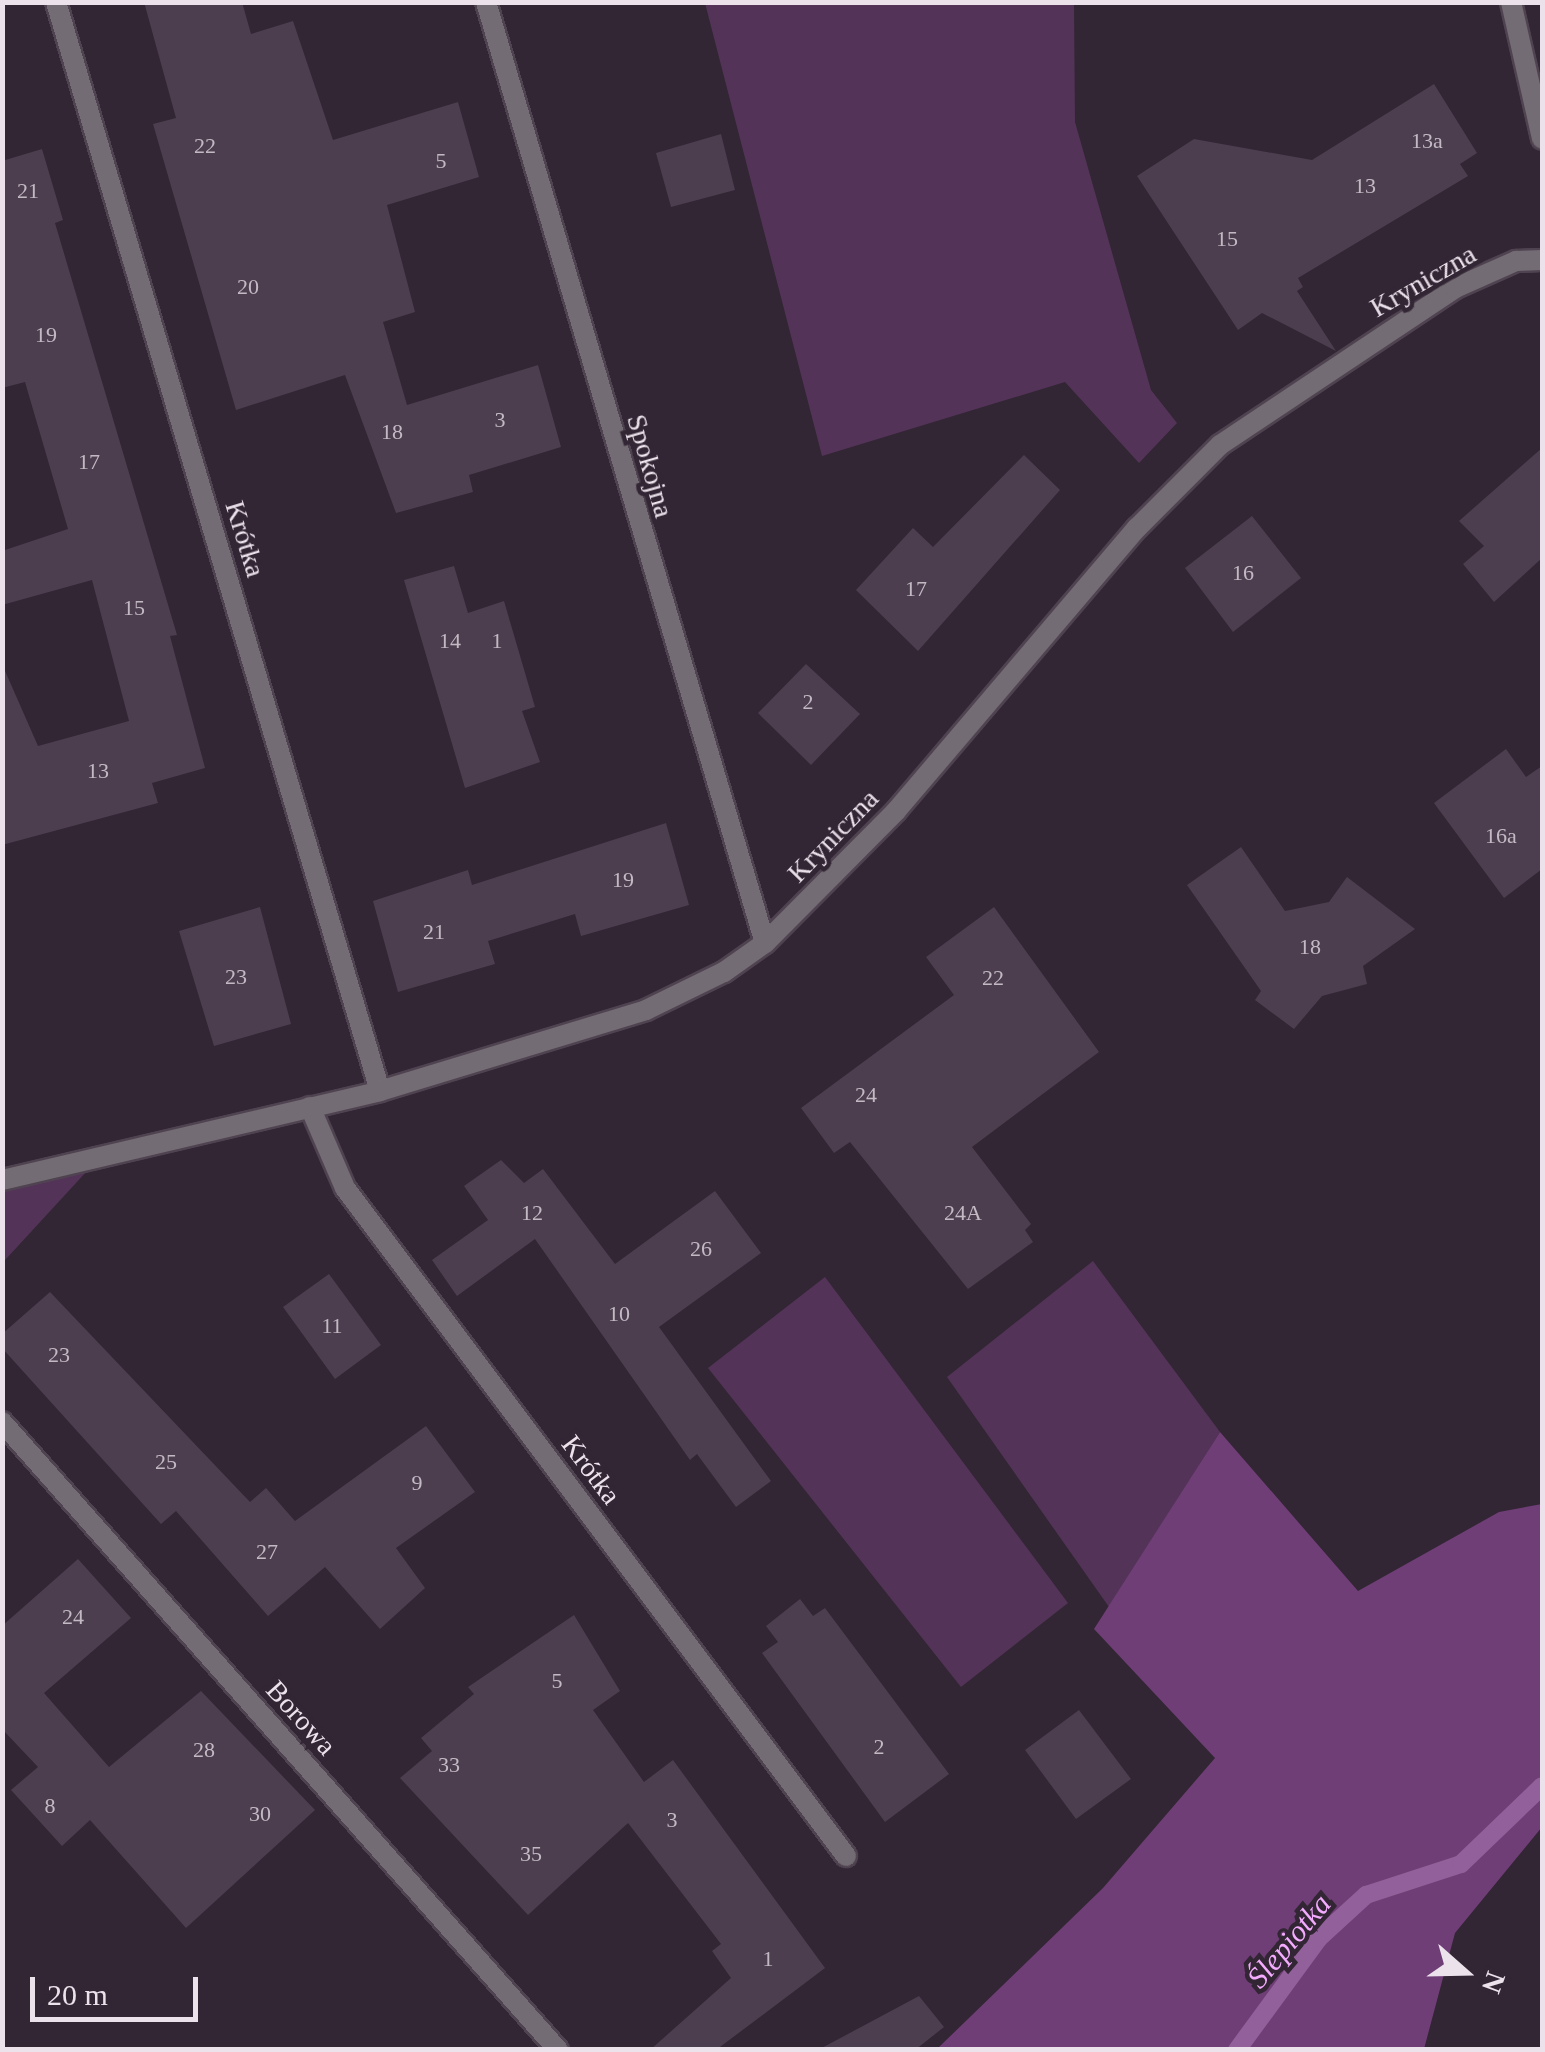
<!DOCTYPE html>
<meta charset="utf-8">
<style>
body{margin:0}
#map{position:relative;width:1545px;height:2052px;overflow:hidden;background:#322534;font-family:"Times New Roman",serif}
div>[style]{position:absolute}
[style*='--x']{left:calc(var(--x)*1px);top:calc(var(--y)*1px);width:calc(var(--w)*1px);rotate:calc(var(--a)*1deg)}
.green>*{inset:0;background:#533458}
.forest>*{inset:0;background:#6f3e76}
.stream>*{height:18px;margin:-9px;padding:0 9px;transform-origin:9px;border-radius:9px;background:#92609a}
.building>*{inset:0;background:#4c3e4e}
.roads{filter:drop-shadow(2px 0 #504351) drop-shadow(-2px 0 #504351) drop-shadow(0 2px #504351) drop-shadow(0 -2px #504351)}
.minor>*{height:20px;margin:-10px;padding:0 10px;transform-origin:10px;border-radius:10px;background:#736c74}
span{translate:-50% -50%;white-space:nowrap;text-align:center;line-height:1.15;-webkit-text-stroke:9px #322534;paint-order:stroke}
.number-label{font-size:22px;color:#c3b9c4}
.number-label span{-webkit-text-stroke-width:0}
.street-label{font-size:28px;color:#ebe2ec}
.water-label{font-size:30px;color:#f3abfe;font-style:italic}
.frame{position:absolute;inset:0;border:5px solid #ebe2ec;pointer-events:none}
.north{position:absolute;left:1415px;top:1922px;width:100px;height:100px;-webkit-text-stroke:8px #322534;paint-order:stroke;rotate:110deg;font-size:28px;font-weight:700;line-height:40px;text-align:center;color:#ebe2ec}
.north::after{content:'';display:block;margin:auto;width:35px;height:45px;background:#ebe2ec;clip-path:polygon(50% 0,100% 100%,50% 72%,0 100%)}
.scale{position:absolute;left:30px;top:1977px;width:168px;height:45px;box-sizing:border-box;border:5px solid #ebe2ec;border-top:0;padding-left:12px;font-size:30px;line-height:35px;white-space:nowrap;color:#ebe2ec;-webkit-text-stroke:8px #322534;paint-order:stroke}
</style>
<div id="map">
<div class="green">
<i style="clip-path:polygon(705px 3px,1074px 3px,1075px 122px,1151px 390px,1177px 423px,1139px 463px,1065px 382px,822px 456px)"></i>
<i style="clip-path:polygon(99px 1158px,6px 1259px,3px 1263px,3px 1181px)"></i>
<i style="clip-path:polygon(1093px 1261px,1220px 1432px,1109px 1607px,947px 1377px)"></i>
<i style="clip-path:polygon(825px 1277px,1068px 1603px,961px 1687px,708px 1368px)"></i>
</div>
<div class="forest">
<i style="clip-path:polygon(1220px 1432px,1358px 1591px,1499px 1512px,1542px 1504px,1542px 1827px,1455px 1933px,1424px 2049px,937px 2049px,1103px 1888px,1215px 1758px,1094px 1629px)"></i>
</div>
<div class="stream">
<i style="--x:1237;--y:2050;--w:139;--a:-53.8"></i>
<i style="--x:1319;--y:1938;--w:64;--a:-42.5"></i>
<i style="--x:1366;--y:1895;--w:100;--a:-18.1"></i>
<i style="--x:1461;--y:1864;--w:112;--a:-43.9"></i>
</div>
<div class="building">
<i style="clip-path:polygon(144px 2px,242px 2px,251px 34px,293px 21px,333px 140px,458px 102px,479px 177px,387px 205px,415px 312px,383px 322px,407px 405px,538px 365px,561px 447px,469px 475px,473px 492px,396px 513px,345px 375px,236px 410px,153px 124px,176px 118px)"></i>
<i style="clip-path:polygon(1434px 84px,1477px 153px,1460px 164px,1468px 176px,1298px 278px,1303px 287px,1297px 291px,1336px 351px,1262px 313px,1238px 330px,1137px 176px,1194px 139px,1312px 160px)"></i>
<i style="clip-path:polygon(721px 134px,735px 190px,671px 207px,656px 153px)"></i>
<i style="clip-path:polygon(42px 149px,63px 220px,55px 223px,177px 635px,170px 636px,205px 768px,152px 783px,158px 803px,2px 845px,2px 664px,38px 746px,129px 721px,92px 580px,2px 605px,2px 551px,68px 529px,25px 382px,2px 388px,2px 161px)"></i>
<i style="clip-path:polygon(1542px 448px,1542px 558px,1494px 602px,1463px 564px,1484px 546px,1459px 521px)"></i>
<i style="clip-path:polygon(1024px 455px,1060px 490px,918px 651px,856px 590px,913px 528px,933px 547px)"></i>
<i style="clip-path:polygon(1252px 516px,1301px 578px,1233px 632px,1185px 568px)"></i>
<i style="clip-path:polygon(454px 566px,468px 613px,504px 601px,535px 707px,522px 711px,540px 762px,465px 788px,404px 580px)"></i>
<i style="clip-path:polygon(806px 664px,860px 714px,811px 765px,758px 713px)"></i>
<i style="clip-path:polygon(1506px 749px,1526px 777px,1542px 766px,1542px 869px,1504px 898px,1434px 803px)"></i>
<i style="clip-path:polygon(666px 823px,689px 905px,581px 936px,575px 914px,488px 941px,495px 964px,398px 992px,373px 901px,468px 870px,472px 885px)"></i>
<i style="clip-path:polygon(1241px 847px,1285px 911px,1329px 902px,1347px 877px,1415px 929px,1363px 966px,1367px 984px,1322px 996px,1294px 1029px,1255px 1000px,1261px 991px,1187px 885px)"></i>
<i style="clip-path:polygon(260px 907px,291px 1024px,214px 1046px,179px 931px)"></i>
<i style="clip-path:polygon(994px 907px,1099px 1052px,972px 1147px,1031px 1224px,1025px 1230px,1033px 1242px,968px 1289px,850px 1142px,834px 1153px,801px 1108px,954px 995px,926px 957px)"></i>
<i style="clip-path:polygon(501px 1160px,524px 1183px,543px 1169px,615px 1264px,715px 1191px,761px 1253px,659px 1327px,771px 1481px,736px 1507px,697px 1454px,690px 1460px,535px 1239px,457px 1296px,432px 1260px,488px 1220px,464px 1186px)"></i>
<i style="clip-path:polygon(329px 1274px,381px 1345px,335px 1379px,283px 1307px)"></i>
<i style="clip-path:polygon(50px 1292px,250px 1502px,266px 1488px,295px 1521px,426px 1426px,475px 1492px,396px 1548px,425px 1588px,380px 1629px,325px 1567px,268px 1616px,176px 1511px,161px 1524px,2px 1348px,2px 1334px)"></i>
<i style="clip-path:polygon(78px 1559px,131px 1618px,44px 1693px,109px 1767px,201px 1691px,315px 1810px,186px 1928px,90px 1820px,62px 1846px,11px 1790px,38px 1767px,2px 1729px,2px 1626px)"></i>
<i style="clip-path:polygon(800px 1599px,813px 1616px,825px 1608px,949px 1774px,885px 1822px,762px 1653px,778px 1642px,766px 1626px)"></i>
<i style="clip-path:polygon(574px 1615px,620px 1691px,593px 1710px,644px 1782px,673px 1760px,825px 1968px,716px 2050px,650px 2050px,731px 1978px,712px 1951px,721px 1944px,628px 1823px,528px 1915px,400px 1778px,432px 1751px,421px 1738px,474px 1694px,468px 1687px)"></i>
<i style="clip-path:polygon(1079px 1710px,1131px 1779px,1076px 1819px,1025px 1750px)"></i>
<i style="clip-path:polygon(919px 1996px,944px 2027px,915px 2050px,818px 2050px)"></i>
</div>
<div class="roads">
<div class="minor">
<i style="--x:56;--y:2;--w:1136;--a:73.43"></i>
<i style="--x:486;--y:2;--w:981;--a:73.49"></i>
<i style="--x:1511;--y:2;--w:140;--a:77.2"></i>
<i style="--x:310;--y:1107;--w:88;--a:66.6"></i>
<i style="--x:345;--y:1188;--w:835;--a:53.13"></i>
<i style="--x:2;--y:1180;--w:388;--a:-13.2"></i>
<i style="--x:380;--y:1091;--w:278;--a:-16.9"></i>
<i style="--x:646;--y:1010;--w:87;--a:-26"></i>
<i style="--x:724;--y:972;--w:50;--a:-35.3"></i>
<i style="--x:765;--y:943;--w:186;--a:-45.2"></i>
<i style="--x:896;--y:811;--w:372;--a:-49.6"></i>
<i style="--x:1137;--y:528;--w:117;--a:-45"></i>
<i style="--x:1220;--y:445;--w:283;--a:-33.7"></i>
<i style="--x:1455;--y:288;--w:67;--a:-23.9"></i>
<i style="--x:1516;--y:261;--w:26;--a:-2"></i>
<i style="--x:2;--y:1422;--w:839;--a:48.48"></i>
</div>
</div>
<div class="number-label">
<span style="left:1427px;top:141px">13a</span>
<span style="left:205px;top:146px">22</span>
<span style="left:441px;top:161px">5</span>
<span style="left:1365px;top:186px">13</span>
<span style="left:28px;top:191px">21</span>
<span style="left:1227px;top:239px">15</span>
<span style="left:248px;top:287px">20</span>
<span style="left:46px;top:335px">19</span>
<span style="left:500px;top:420px">3</span>
<span style="left:392px;top:432px">18</span>
<span style="left:89px;top:462px">17</span>
<span style="left:1243px;top:573px">16</span>
<span style="left:916px;top:589px">17</span>
<span style="left:134px;top:608px">15</span>
<span style="left:450px;top:641px">14</span>
<span style="left:497px;top:641px">1</span>
<span style="left:808px;top:702px">2</span>
<span style="left:98px;top:771px">13</span>
<span style="left:1501px;top:836px">16a</span>
<span style="left:623px;top:880px">19</span>
<span style="left:434px;top:932px">21</span>
<span style="left:1310px;top:947px">18</span>
<span style="left:236px;top:977px">23</span>
<span style="left:993px;top:978px">22</span>
<span style="left:866px;top:1095px">24</span>
<span style="left:532px;top:1213px">12</span>
<span style="left:963px;top:1213px">24A</span>
<span style="left:701px;top:1249px">26</span>
<span style="left:619px;top:1314px">10</span>
<span style="left:332px;top:1326px">11</span>
<span style="left:59px;top:1355px">23</span>
<span style="left:166px;top:1462px">25</span>
<span style="left:417px;top:1483px">9</span>
<span style="left:267px;top:1552px">27</span>
<span style="left:73px;top:1617px">24</span>
<span style="left:557px;top:1681px">5</span>
<span style="left:879px;top:1747px">2</span>
<span style="left:204px;top:1750px">28</span>
<span style="left:449px;top:1765px">33</span>
<span style="left:50px;top:1806px">8</span>
<span style="left:260px;top:1814px">30</span>
<span style="left:672px;top:1820px">3</span>
<span style="left:531px;top:1854px">35</span>
<span style="left:768px;top:1959px">1</span>
</div>
<div class="street-label">
<span style="left:1423px;top:281px;rotate:-30deg">Kryniczna</span>
<span style="left:650px;top:466px;rotate:74deg">Spokojna</span>
<span style="left:245px;top:539px;rotate:73deg">Krótka</span>
<span style="left:833px;top:836px;rotate:-46deg">Kryniczna</span>
<span style="left:591px;top:1470px;rotate:53deg">Krótka</span>
<span style="left:301px;top:1718px;rotate:48deg">Borowa</span>
</div>
<div class="water-label">
<span style="left:1289px;top:1941px;rotate:-50deg">Ślepiotka</span>
</div>
<div class="frame"></div>
<div class="north">N</div>
<div class="scale">20 m</div>
</div>
